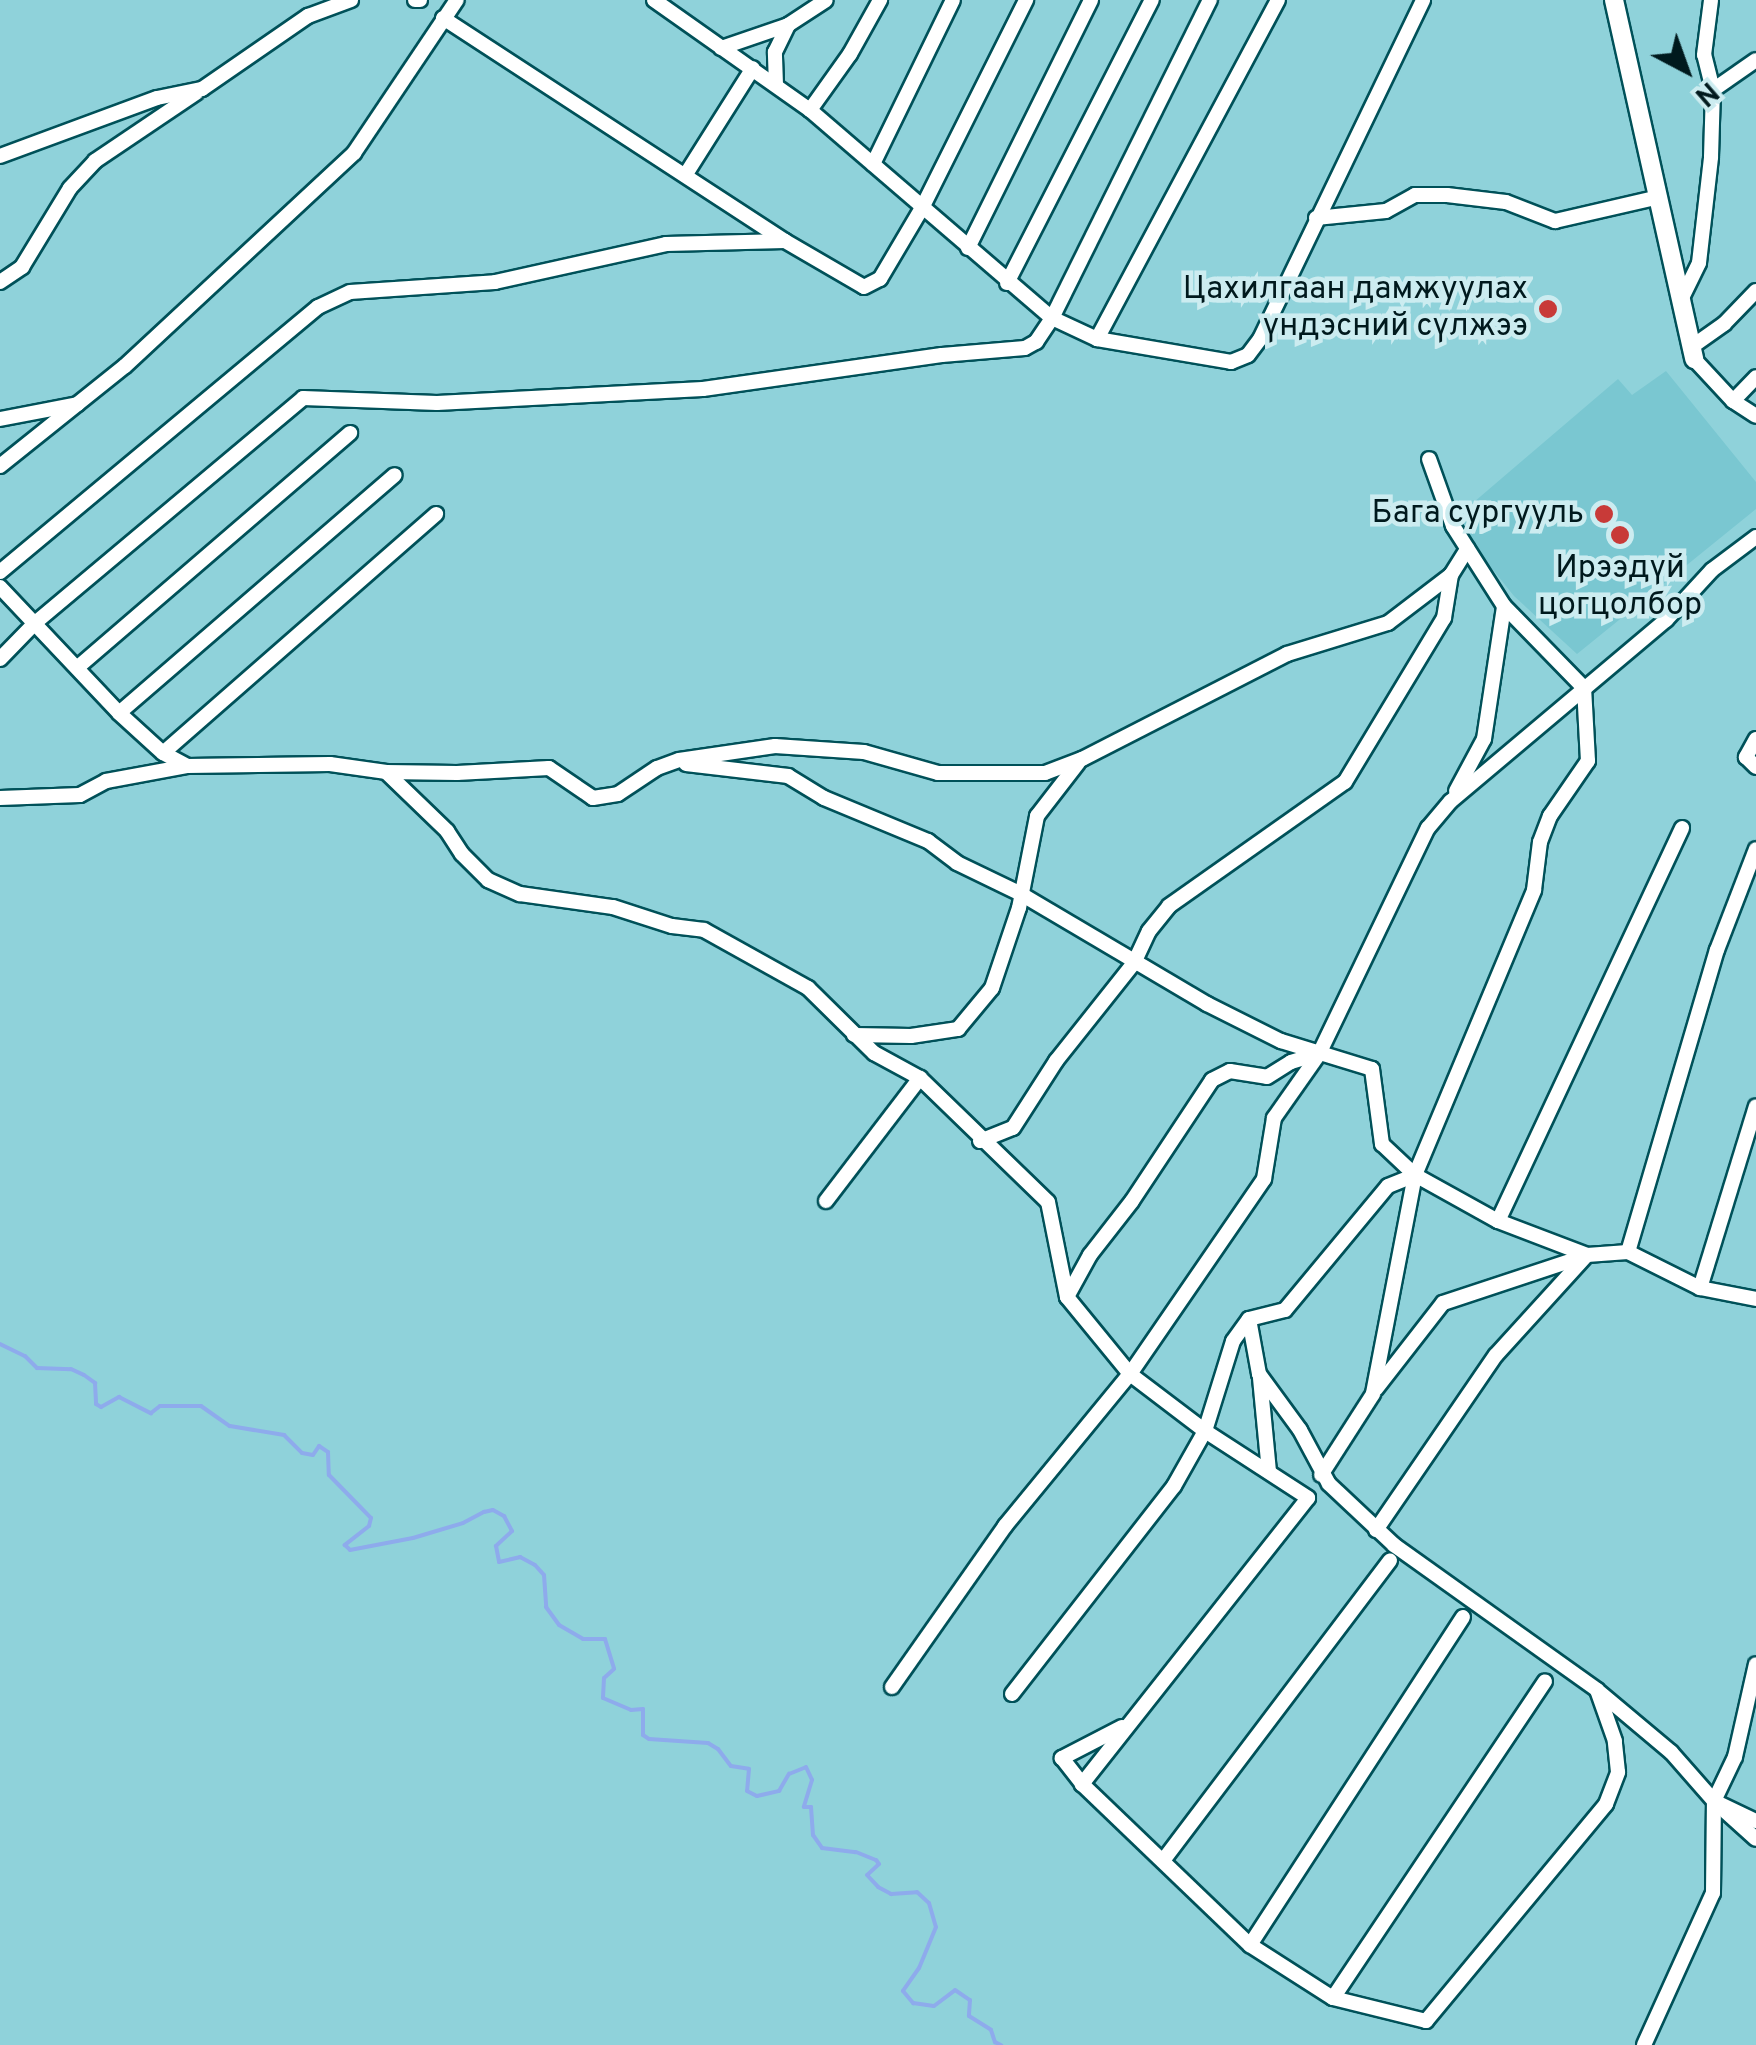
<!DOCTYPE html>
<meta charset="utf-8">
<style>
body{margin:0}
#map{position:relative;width:1756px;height:2045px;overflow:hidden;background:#8fd2da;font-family:Overpass,sans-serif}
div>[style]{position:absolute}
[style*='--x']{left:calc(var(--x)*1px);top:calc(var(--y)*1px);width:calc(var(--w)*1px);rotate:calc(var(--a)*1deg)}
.built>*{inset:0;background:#7ac7d1}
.stream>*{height:4px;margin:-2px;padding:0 2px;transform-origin:2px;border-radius:2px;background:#8eabec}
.roads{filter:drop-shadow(2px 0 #005159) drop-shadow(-2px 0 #005159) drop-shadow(0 2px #005159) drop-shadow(0 -2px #005159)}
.minor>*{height:14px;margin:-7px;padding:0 7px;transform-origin:7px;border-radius:7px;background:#fff}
.tertiary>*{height:18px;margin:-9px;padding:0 9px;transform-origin:9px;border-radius:9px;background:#fff}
.dots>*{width:28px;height:28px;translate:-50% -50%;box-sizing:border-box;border:5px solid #ccecf0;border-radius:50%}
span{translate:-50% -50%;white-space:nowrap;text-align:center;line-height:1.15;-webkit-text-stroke:9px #ccecf0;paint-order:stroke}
.poi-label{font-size:32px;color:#00191d}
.right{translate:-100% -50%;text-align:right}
.north{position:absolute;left:1636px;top:20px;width:100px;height:100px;-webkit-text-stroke:8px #ccecf0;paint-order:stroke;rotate:139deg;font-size:28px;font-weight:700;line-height:40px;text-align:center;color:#00191d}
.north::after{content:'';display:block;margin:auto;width:35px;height:45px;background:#00191d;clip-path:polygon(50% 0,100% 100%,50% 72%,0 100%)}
</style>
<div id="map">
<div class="built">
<i style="clip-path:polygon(1666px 371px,1756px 482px,1756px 509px,1577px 654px,1514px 596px,1453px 520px,1618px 379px,1632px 395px)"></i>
</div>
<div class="stream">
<i style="--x:0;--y:1344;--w:28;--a:26"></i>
<i style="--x:25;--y:1356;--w:17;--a:45"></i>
<i style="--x:37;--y:1368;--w:34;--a:2"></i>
<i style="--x:71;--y:1369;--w:14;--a:25"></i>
<i style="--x:84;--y:1375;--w:14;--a:36"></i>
<i style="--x:95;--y:1383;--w:21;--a:87"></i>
<i style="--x:96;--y:1404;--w:6;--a:31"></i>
<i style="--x:101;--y:1407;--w:21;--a:-29"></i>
<i style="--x:119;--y:1397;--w:36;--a:27"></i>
<i style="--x:151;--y:1413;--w:11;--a:-38"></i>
<i style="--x:160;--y:1406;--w:41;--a:0"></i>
<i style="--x:201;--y:1406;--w:35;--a:35"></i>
<i style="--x:230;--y:1426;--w:55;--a:9.5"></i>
<i style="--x:284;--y:1435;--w:25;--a:45"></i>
<i style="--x:302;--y:1453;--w:11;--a:10"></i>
<i style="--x:313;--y:1455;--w:11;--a:-56"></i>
<i style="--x:319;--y:1446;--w:11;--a:34"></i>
<i style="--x:328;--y:1452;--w:23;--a:88"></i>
<i style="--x:329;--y:1475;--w:60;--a:45.7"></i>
<i style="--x:371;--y:1518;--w:8;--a:104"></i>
<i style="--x:369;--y:1526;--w:31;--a:142"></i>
<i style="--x:345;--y:1545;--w:7;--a:45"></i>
<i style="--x:350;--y:1550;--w:64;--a:-10.8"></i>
<i style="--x:413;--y:1538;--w:52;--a:-16.7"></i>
<i style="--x:463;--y:1523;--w:24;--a:-28"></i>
<i style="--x:484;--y:1512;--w:9;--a:-13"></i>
<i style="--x:493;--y:1510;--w:13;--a:29"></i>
<i style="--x:504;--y:1516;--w:17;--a:62"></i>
<i style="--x:512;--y:1531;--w:22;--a:137"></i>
<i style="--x:496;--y:1546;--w:16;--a:79"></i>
<i style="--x:499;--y:1562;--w:22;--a:-13"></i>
<i style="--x:520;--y:1557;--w:17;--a:28"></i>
<i style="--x:535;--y:1565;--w:13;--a:48"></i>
<i style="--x:544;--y:1575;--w:32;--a:86"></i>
<i style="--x:546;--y:1607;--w:22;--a:54"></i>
<i style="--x:559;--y:1625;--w:28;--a:30"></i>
<i style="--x:583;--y:1639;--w:22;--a:0"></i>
<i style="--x:605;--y:1639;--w:31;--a:73"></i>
<i style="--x:614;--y:1669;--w:13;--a:138"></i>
<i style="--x:604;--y:1678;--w:20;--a:93"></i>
<i style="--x:603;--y:1698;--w:30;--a:23"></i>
<i style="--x:631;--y:1710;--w:12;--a:-5"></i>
<i style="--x:643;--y:1709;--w:26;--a:90"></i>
<i style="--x:643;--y:1735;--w:7;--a:34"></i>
<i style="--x:649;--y:1739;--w:59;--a:3.9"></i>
<i style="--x:708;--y:1743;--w:12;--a:31"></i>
<i style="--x:718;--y:1749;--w:21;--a:53"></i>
<i style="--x:731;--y:1766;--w:18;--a:9"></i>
<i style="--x:749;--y:1769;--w:22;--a:95"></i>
<i style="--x:747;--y:1791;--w:11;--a:27"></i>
<i style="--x:757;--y:1796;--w:23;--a:-13"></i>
<i style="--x:779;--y:1791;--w:20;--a:-60"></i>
<i style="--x:789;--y:1774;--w:18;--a:-22"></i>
<i style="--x:806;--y:1767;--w:14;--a:65"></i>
<i style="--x:812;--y:1780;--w:28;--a:107"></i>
<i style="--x:804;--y:1807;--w:7;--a:0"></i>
<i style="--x:811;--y:1807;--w:28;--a:86"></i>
<i style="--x:813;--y:1835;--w:16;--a:55"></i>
<i style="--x:822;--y:1848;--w:34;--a:7"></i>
<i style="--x:856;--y:1852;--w:22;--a:22"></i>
<i style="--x:876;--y:1860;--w:5;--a:53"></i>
<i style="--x:879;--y:1864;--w:16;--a:137"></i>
<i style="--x:867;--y:1875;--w:16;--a:47"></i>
<i style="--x:878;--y:1887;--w:15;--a:28"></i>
<i style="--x:891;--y:1894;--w:26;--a:-4"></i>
<i style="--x:917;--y:1892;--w:16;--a:43"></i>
<i style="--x:929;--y:1903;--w:25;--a:74"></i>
<i style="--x:936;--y:1927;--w:44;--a:112.5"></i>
<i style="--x:919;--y:1968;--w:28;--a:125"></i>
<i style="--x:903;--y:1991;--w:16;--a:50"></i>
<i style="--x:913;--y:2003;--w:21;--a:8"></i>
<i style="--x:934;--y:2006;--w:26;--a:-37"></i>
<i style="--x:955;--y:1990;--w:18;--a:34"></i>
<i style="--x:970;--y:2000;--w:16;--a:94"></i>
<i style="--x:969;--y:2016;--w:26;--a:32"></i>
<i style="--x:991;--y:2030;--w:13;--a:72"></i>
<i style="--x:995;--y:2042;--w:7;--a:27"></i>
</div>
<div class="roads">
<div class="minor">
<i style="--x:415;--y:0;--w:5;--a:0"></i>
<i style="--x:654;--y:0;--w:191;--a:35.2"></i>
<i style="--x:810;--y:110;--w:319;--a:40.7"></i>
<i style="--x:1052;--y:318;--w:50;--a:25"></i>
<i style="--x:1097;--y:339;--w:136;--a:9.7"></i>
<i style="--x:1231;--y:362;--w:18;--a:-22"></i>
<i style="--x:1248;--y:355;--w:20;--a:-53"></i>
<i style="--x:1260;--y:339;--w:376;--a:-64.3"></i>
<i style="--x:443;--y:18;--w:408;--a:33.1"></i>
<i style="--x:785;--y:241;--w:91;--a:30.2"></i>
<i style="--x:864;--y:287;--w:18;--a:-27"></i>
<i style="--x:880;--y:279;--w:82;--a:-59.4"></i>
<i style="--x:922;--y:208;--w:233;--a:-63.4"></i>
<i style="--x:721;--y:48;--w:71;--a:-18.9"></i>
<i style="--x:788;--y:25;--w:45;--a:-33.3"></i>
<i style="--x:776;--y:85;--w:33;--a:-92"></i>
<i style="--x:775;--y:52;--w:30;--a:-64"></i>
<i style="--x:1713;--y:90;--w:52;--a:-34.9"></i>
<i style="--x:810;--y:110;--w:69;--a:-54.5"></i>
<i style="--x:850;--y:54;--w:62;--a:-60.9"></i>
<i style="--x:0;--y:156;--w:167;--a:-20.3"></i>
<i style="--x:157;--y:98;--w:46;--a:-11.3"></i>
<i style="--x:202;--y:89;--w:129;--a:-34.6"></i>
<i style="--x:308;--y:16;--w:46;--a:-20.4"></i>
<i style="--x:873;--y:164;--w:182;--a:-64"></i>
<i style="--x:686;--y:174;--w:125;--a:-57.7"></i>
<i style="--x:1316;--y:218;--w:70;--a:-5.7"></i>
<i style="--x:1386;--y:211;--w:33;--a:-29"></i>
<i style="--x:1415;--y:195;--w:32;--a:0"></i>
<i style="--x:1447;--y:195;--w:59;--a:6.8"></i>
<i style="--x:1506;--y:202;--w:53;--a:21.2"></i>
<i style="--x:1555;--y:221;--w:103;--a:-13"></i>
<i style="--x:968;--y:248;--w:277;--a:-63.6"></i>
<i style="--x:0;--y:282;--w:27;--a:-34"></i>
<i style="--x:22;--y:267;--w:92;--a:-58.7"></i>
<i style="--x:70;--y:188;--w:37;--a:-47"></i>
<i style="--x:95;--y:161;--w:122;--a:-34"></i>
<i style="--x:1007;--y:283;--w:318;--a:-62.9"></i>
<i style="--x:1680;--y:302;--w:43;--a:-64"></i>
<i style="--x:1699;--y:263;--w:107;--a:-83.5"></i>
<i style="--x:1711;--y:157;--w:67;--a:-88.3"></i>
<i style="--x:1713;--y:90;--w:36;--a:-104"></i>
<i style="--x:1704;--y:55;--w:55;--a:-82.7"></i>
<i style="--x:1097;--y:339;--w:384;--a:-61.9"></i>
<i style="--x:1690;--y:348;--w:42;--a:-35.2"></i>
<i style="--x:1724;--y:324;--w:46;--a:-45.9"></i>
<i style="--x:1694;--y:359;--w:57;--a:47.1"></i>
<i style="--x:1733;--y:401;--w:27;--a:33"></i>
<i style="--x:1733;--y:401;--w:33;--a:-46"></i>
<i style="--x:0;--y:419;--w:79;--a:-10.9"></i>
<i style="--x:0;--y:466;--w:160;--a:-38.7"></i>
<i style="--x:125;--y:366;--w:313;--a:-42.9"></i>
<i style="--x:354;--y:153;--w:184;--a:-56.1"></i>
<i style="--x:0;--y:572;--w:414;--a:-39.8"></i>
<i style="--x:318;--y:307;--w:35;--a:-25"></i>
<i style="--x:350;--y:292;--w:145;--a:-3.9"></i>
<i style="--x:495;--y:282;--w:175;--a:-12.5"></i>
<i style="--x:666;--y:244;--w:119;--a:-1.4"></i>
<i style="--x:0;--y:587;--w:173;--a:46.6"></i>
<i style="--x:119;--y:713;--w:59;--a:42.3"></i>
<i style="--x:163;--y:753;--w:27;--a:28"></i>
<i style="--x:187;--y:766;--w:143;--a:-0.8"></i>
<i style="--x:330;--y:764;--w:57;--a:8.1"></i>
<i style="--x:386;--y:772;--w:71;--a:0.8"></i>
<i style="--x:457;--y:773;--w:92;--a:-3.1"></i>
<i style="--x:549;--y:768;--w:53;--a:34.3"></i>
<i style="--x:593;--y:798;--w:25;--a:-9"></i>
<i style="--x:618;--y:794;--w:47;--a:-33.7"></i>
<i style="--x:657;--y:768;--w:23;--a:-20"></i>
<i style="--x:679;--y:760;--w:97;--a:-8.3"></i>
<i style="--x:775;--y:746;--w:89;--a:3.9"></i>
<i style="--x:864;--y:752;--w:77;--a:15.8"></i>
<i style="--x:938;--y:773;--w:107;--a:0"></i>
<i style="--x:1045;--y:773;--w:40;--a:-21"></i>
<i style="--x:1082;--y:759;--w:230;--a:-27.1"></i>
<i style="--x:1287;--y:654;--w:106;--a:-17.1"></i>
<i style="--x:1388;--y:623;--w:79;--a:-37.3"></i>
<i style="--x:0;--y:659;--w:50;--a:-45.8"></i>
<i style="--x:35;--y:623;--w:350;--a:-40"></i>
<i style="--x:303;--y:398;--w:134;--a:2.1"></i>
<i style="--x:437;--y:403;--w:266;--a:-3"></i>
<i style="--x:703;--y:389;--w:241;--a:-8.1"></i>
<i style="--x:942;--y:355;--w:83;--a:-4.8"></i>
<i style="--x:1025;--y:348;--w:13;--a:-29"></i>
<i style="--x:1036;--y:342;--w:29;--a:-56"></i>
<i style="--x:1052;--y:318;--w:355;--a:-63.6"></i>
<i style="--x:78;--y:667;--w:359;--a:-40.7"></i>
<i style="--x:119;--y:713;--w:364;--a:-40.8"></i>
<i style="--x:1756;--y:739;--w:21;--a:119"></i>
<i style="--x:1746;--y:757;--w:14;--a:45"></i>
<i style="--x:163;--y:753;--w:363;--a:-41.2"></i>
<i style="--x:686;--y:764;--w:103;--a:6.7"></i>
<i style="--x:788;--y:776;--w:42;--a:31.4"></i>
<i style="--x:824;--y:798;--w:113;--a:22.5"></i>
<i style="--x:928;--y:841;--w:36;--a:37"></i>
<i style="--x:957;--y:863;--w:71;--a:25.8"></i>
<i style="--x:1021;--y:894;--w:216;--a:30.6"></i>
<i style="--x:1207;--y:1004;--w:83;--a:26.6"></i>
<i style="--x:1281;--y:1041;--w:95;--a:17.1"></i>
<i style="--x:1372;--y:1069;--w:76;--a:82.4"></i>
<i style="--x:1382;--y:1144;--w:45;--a:43.2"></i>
<i style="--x:1415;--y:1175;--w:223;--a:100.9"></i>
<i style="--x:1373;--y:1394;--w:96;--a:122.7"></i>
<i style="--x:386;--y:772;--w:85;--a:44"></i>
<i style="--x:447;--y:831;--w:27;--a:57"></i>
<i style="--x:462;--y:854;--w:37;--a:45"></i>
<i style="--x:488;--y:880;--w:35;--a:24"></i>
<i style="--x:520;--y:894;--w:94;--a:8"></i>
<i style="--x:613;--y:907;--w:62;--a:17.9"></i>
<i style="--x:672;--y:926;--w:32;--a:7"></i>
<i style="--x:704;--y:930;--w:119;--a:29.1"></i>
<i style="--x:808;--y:988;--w:93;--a:44.6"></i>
<i style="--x:874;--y:1053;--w:52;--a:28.5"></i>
<i style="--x:920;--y:1078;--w:178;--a:44.1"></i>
<i style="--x:1048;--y:1202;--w:97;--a:78.7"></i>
<i style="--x:1067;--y:1297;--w:99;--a:50.7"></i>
<i style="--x:1130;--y:1374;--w:94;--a:37.2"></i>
<i style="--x:1205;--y:1431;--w:123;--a:33"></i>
<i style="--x:1308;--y:1498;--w:365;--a:128.3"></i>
<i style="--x:1456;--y:791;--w:59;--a:-61.7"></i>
<i style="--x:1484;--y:739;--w:134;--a:-81.4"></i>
<i style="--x:0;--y:798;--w:80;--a:-2.1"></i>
<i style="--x:80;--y:795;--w:30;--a:-28"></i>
<i style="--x:106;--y:781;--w:82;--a:-10.5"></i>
<i style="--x:854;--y:1035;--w:57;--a:1"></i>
<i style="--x:911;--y:1036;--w:48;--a:-8.5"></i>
<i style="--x:958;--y:1029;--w:53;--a:-50.3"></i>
<i style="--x:992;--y:988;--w:84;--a:-71.4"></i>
<i style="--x:1019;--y:908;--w:94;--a:-78.9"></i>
<i style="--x:1037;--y:816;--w:67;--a:-52.3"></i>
<i style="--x:980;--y:1141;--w:35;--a:-22"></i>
<i style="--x:1013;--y:1128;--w:80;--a:-57.3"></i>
<i style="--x:1056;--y:1061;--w:125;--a:-51.5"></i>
<i style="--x:1134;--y:963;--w:35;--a:-65"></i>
<i style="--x:1149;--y:931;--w:32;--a:-51"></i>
<i style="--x:1169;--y:906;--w:215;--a:-35.2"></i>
<i style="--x:1345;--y:782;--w:192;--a:-58.9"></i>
<i style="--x:1444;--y:618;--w:44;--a:-80.8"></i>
<i style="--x:1451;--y:575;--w:31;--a:-58"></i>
<i style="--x:1415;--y:1175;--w:95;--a:29"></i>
<i style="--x:1498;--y:1221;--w:95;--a:20.9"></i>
<i style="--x:1587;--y:1255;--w:41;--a:-4.2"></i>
<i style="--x:1628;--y:1252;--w:80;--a:26.6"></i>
<i style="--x:1700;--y:1288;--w:57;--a:11.1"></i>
<i style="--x:826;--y:1201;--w:155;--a:-52.6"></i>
<i style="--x:1498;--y:1221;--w:434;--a:-64.9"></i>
<i style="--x:1628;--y:1252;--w:315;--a:-73.6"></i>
<i style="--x:1717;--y:950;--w:108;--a:-68.9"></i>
<i style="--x:1700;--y:1288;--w:190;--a:-72.9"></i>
<i style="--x:1067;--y:1297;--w:48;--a:-61.3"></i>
<i style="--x:1090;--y:1255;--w:68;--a:-52.1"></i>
<i style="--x:1132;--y:1201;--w:145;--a:-56.5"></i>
<i style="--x:1212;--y:1080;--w:20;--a:-27"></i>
<i style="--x:1230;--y:1071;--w:37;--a:9"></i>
<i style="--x:1267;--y:1077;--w:28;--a:-32"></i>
<i style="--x:1291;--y:1062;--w:28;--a:-17"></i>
<i style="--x:1249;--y:1319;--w:56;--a:79.7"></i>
<i style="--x:1259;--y:1374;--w:69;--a:53.8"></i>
<i style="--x:1300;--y:1430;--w:61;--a:61.8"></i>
<i style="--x:1329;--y:1484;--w:89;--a:43.2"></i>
<i style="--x:1394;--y:1545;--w:249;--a:35.5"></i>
<i style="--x:1597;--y:1690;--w:97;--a:40"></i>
<i style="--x:1671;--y:1752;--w:65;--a:48.7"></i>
<i style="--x:1714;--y:1801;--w:47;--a:25.5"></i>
<i style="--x:1260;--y:1378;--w:94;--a:84.5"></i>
<i style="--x:1376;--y:1389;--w:109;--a:-52.1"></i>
<i style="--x:1443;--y:1303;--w:150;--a:-18.3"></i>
<i style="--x:1376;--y:1530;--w:212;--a:-55.6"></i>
<i style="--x:1496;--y:1355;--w:135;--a:-47.7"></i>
<i style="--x:892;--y:1687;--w:197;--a:-54.9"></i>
<i style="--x:1005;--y:1526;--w:197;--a:-50.6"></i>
<i style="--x:1130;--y:1374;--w:237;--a:-55.5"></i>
<i style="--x:1264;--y:1179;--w:62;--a:-80.7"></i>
<i style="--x:1274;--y:1118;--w:78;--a:-54.9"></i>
<i style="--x:1319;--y:1054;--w:251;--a:-64.3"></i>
<i style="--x:1428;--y:828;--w:35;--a:-50"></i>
<i style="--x:1451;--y:801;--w:281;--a:-40.1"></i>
<i style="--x:1666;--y:620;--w:68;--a:-47.4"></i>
<i style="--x:1712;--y:570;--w:55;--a:-36.9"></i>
<i style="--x:1012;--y:1694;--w:264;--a:-52.1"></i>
<i style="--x:1174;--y:1486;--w:63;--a:-60.6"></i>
<i style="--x:1205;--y:1431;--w:94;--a:-72.7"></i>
<i style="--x:1233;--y:1341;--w:27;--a:-54"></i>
<i style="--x:1249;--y:1319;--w:37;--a:-14"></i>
<i style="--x:1285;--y:1310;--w:161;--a:-50.3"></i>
<i style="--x:1388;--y:1186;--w:29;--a:-22"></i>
<i style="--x:1415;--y:1175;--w:309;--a:-67.3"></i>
<i style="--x:1534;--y:890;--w:48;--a:-82.9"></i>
<i style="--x:1540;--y:842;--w:28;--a:-69"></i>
<i style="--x:1550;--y:816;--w:67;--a:-55.4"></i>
<i style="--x:1588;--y:761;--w:73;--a:-93.1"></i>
<i style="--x:1584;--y:688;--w:115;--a:-134.3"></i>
<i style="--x:1504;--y:606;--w:95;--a:-122.5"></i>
<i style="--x:1453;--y:526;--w:71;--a:-109.7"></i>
<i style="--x:1122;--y:1727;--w:68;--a:152.7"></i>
<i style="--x:1062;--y:1758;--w:33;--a:52"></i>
<i style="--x:1082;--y:1784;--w:233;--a:43.8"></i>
<i style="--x:1250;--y:1945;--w:98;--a:32.6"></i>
<i style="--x:1333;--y:1998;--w:96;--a:13.9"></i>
<i style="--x:1426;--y:2021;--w:282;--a:-50.3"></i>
<i style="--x:1606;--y:1804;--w:34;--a:-69"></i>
<i style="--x:1618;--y:1772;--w:31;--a:-96"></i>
<i style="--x:1615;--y:1741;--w:54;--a:-109.4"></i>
<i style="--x:1726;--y:1812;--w:40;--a:42"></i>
<i style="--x:1165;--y:1858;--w:373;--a:-52.9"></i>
<i style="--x:1250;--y:1945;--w:391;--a:-57"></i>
<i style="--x:1333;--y:1998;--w:381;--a:-56.2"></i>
<i style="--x:1644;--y:2045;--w:167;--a:-65.6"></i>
<i style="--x:1713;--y:1893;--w:92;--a:-89.4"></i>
<i style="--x:1714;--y:1801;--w:49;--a:-64.5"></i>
<i style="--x:1735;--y:1757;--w:95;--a:-77.3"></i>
</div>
<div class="tertiary">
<i style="--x:1614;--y:0;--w:368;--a:77.4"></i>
</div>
</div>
<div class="dots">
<i style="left:1548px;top:309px;background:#c83a38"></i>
<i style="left:1604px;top:514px;background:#c83a38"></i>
<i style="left:1620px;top:535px;background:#c83a38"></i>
</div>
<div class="poi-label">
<span class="right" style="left:1528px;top:309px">Цахилгаан дамжуулах<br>үндэсний сүлжээ</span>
<span class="right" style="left:1584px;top:514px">Бага сургууль</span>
<span style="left:1620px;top:588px">Ирээдүй<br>цогцолбор</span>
</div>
<div class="north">N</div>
</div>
